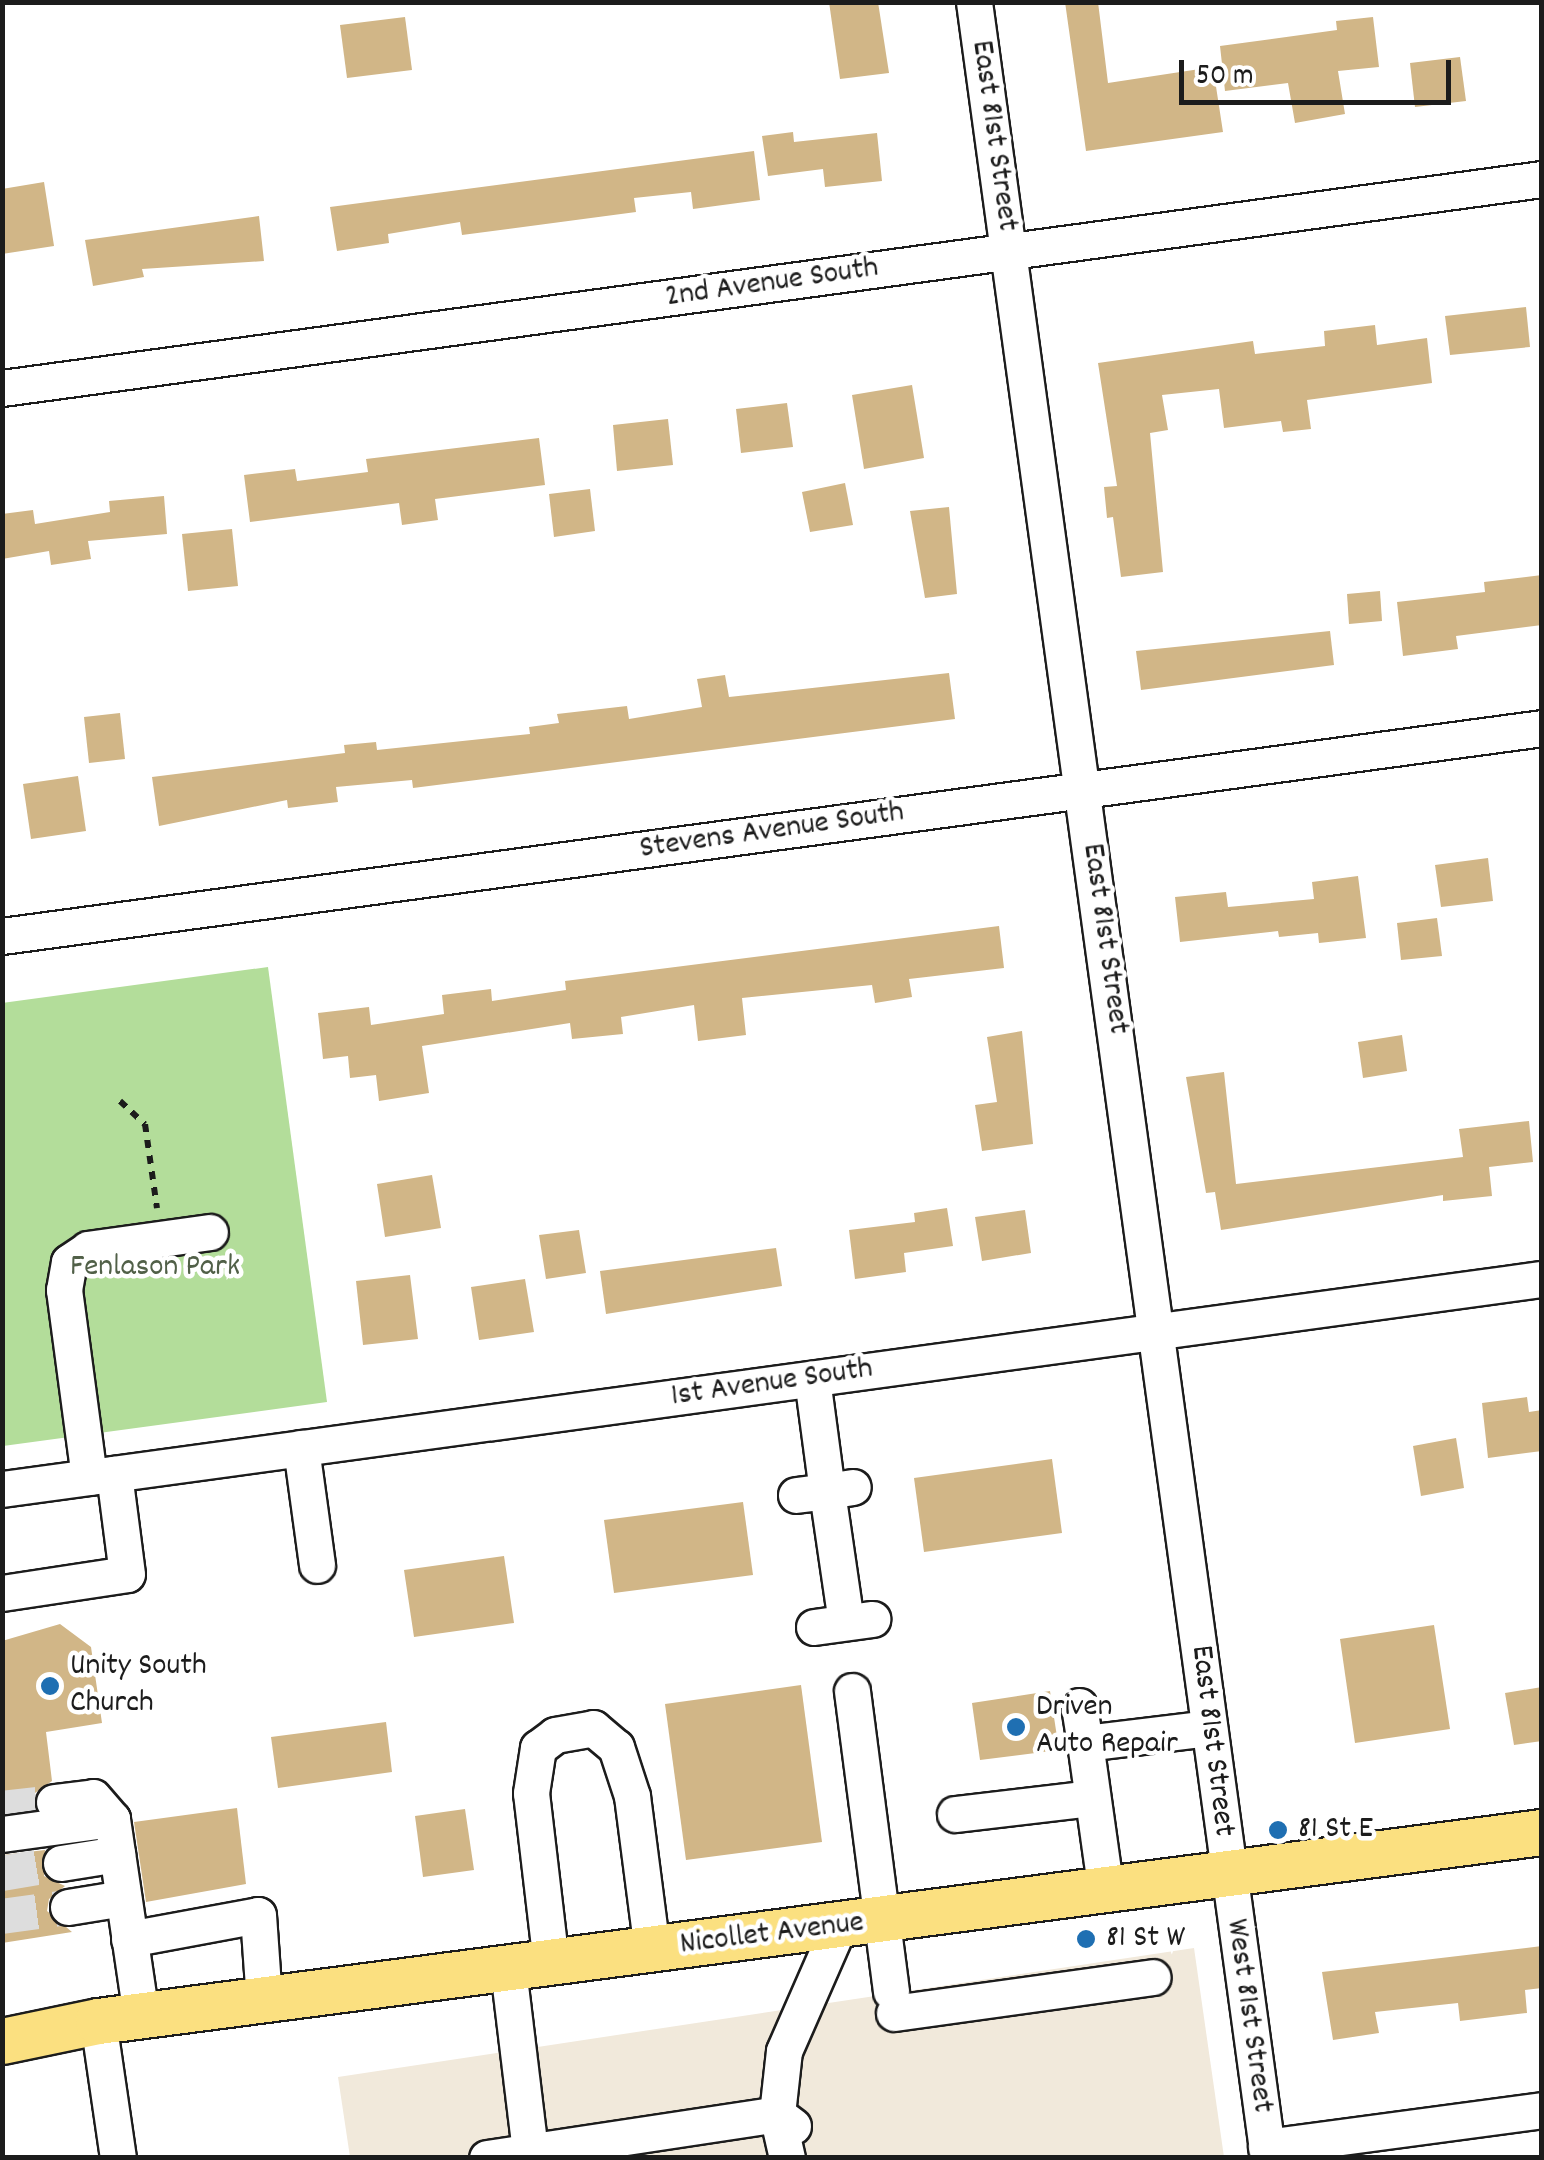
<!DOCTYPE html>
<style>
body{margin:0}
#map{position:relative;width:1544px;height:2160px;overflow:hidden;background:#fff;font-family:Dekko,sans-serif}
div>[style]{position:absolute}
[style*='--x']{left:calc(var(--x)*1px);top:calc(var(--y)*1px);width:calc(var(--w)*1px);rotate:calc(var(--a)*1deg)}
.built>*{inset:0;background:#f1e9db}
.green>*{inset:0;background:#b3dd9a}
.building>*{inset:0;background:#d1b687}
.minor-tunnel>*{height:35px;margin-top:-17.5px;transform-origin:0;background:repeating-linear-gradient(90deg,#ddd 0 35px,transparent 0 53px)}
.path>*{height:6px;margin-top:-3px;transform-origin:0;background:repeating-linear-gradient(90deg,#1c1c1c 0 8px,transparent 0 16px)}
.roads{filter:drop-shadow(2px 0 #1c1c1c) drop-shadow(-2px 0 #1c1c1c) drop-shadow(0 2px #1c1c1c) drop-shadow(0 -2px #1c1c1c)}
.minor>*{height:35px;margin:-17.5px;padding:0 17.5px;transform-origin:17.5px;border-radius:17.5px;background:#fff}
.major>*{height:45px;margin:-22.5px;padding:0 22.5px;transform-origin:22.5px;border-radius:22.5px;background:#fbe080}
.dots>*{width:28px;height:28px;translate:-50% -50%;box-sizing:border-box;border:5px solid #fff;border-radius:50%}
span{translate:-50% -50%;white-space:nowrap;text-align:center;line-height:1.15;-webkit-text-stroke:9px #fff;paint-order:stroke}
.street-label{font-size:32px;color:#1c1c1c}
.park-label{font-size:32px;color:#516048}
.poi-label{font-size:32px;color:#1c1c1c}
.left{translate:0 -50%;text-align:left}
.frame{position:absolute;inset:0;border:5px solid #1c1c1c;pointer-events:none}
.scale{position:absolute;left:1179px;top:60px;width:272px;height:45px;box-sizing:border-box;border:5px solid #1c1c1c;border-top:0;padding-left:12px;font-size:30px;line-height:35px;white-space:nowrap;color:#1c1c1c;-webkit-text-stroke:8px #fff;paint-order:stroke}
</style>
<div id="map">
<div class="built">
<i style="clip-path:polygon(1194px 1948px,1224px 2157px,350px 2157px,338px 2077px)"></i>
</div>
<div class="green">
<i style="clip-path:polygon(268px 967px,327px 1402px,3px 1446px,2px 1003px)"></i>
</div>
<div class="building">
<i style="clip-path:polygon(829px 2px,878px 2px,889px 73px,840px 79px)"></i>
<i style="clip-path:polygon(1065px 2px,1098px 2px,1108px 83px,1213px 67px,1223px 132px,1086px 151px)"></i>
<i style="clip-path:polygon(405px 17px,412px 70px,347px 78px,340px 25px)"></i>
<i style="clip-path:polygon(1373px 17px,1379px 67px,1338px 71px,1345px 114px,1295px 123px,1288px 83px,1225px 91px,1220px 46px,1337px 30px,1336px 21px)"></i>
<i style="clip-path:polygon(1460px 57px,1466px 101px,1415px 107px,1410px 63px)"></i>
<i style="clip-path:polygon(793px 132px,794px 142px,877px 133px,882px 181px,825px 187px,823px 169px,768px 176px,762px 136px)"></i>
<i style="clip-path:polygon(754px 151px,760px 200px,693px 209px,691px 192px,634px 198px,636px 212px,462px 235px,460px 222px,388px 234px,389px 243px,337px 251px,330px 207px)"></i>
<i style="clip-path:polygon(44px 182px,54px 246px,2px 254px,2px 189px)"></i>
<i style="clip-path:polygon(259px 216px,264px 261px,142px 269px,144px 277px,93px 286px,85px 240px)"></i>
<i style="clip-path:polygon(1526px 307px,1530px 347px,1450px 355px,1445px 316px)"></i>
<i style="clip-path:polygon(1375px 325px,1377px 345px,1427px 338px,1432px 383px,1307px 400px,1311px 429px,1283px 432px,1281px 421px,1224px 428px,1219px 389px,1162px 395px,1168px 430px,1150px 433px,1163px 572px,1121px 577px,1113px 517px,1107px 518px,1104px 487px,1117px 486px,1098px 363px,1253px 341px,1255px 354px,1325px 346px,1324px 331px)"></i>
<i style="clip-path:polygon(912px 385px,924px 458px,864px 469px,852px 395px)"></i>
<i style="clip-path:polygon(787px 403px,793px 447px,741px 453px,736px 409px)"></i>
<i style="clip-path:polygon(668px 419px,673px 465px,617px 471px,613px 425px)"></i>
<i style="clip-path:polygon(539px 438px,545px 485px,435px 499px,438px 520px,402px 525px,399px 503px,250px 522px,244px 475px,295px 469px,297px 481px,368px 472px,366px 459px)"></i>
<i style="clip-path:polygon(845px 483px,853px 525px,810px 532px,802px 492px)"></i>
<i style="clip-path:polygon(590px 489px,595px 531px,554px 537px,549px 494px)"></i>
<i style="clip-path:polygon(164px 496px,167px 534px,88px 541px,91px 559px,51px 565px,49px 551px,2px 559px,2px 514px,33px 510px,35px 524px,110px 512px,109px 501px)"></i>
<i style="clip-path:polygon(949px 507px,957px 594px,925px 598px,910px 511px)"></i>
<i style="clip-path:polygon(232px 529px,238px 586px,188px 591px,182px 534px)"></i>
<i style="clip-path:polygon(1542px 575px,1542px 625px,1456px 636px,1458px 649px,1403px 656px,1397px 602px,1485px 592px,1484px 582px)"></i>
<i style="clip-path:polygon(1380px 591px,1382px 621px,1349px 624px,1347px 594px)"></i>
<i style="clip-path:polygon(1330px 631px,1334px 665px,1141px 690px,1136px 651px)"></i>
<i style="clip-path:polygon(949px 673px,955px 719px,413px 788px,412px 780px,336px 787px,338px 802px,288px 808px,287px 800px,159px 826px,152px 777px,345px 753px,344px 745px,376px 742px,377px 750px,530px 734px,529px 727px,559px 723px,557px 714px,627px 706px,629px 719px,702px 707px,697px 679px,725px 675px,729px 697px)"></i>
<i style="clip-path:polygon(120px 713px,125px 759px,89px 763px,84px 717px)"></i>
<i style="clip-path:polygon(78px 776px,86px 831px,31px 839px,23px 784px)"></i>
<i style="clip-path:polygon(1488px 858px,1493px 901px,1441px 907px,1435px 865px)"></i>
<i style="clip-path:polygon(1358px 876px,1366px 938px,1319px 943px,1318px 933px,1279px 937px,1278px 931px,1180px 942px,1175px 897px,1226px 892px,1228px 907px,1314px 899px,1312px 882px)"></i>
<i style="clip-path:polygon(1437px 918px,1442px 956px,1401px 960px,1397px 923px)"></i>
<i style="clip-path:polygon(999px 926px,1004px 968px,909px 979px,912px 997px,875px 1003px,872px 985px,742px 998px,746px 1035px,698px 1041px,694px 1005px,621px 1017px,623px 1034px,572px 1039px,570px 1023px,422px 1046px,429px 1093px,379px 1101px,376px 1075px,350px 1078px,348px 1056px,323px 1059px,318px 1013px,369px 1007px,371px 1025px,444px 1014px,442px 995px,491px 989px,492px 1001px,566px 990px,565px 981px)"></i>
<i style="clip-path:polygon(1022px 1031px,1033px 1144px,982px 1151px,975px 1105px,997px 1102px,987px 1037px)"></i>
<i style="clip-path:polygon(1402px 1035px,1407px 1071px,1363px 1078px,1358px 1042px)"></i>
<i style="clip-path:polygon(1224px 1072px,1236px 1184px,1463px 1157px,1459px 1129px,1529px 1121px,1533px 1162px,1489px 1167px,1492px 1196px,1443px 1201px,1443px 1195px,1221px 1230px,1215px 1192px,1206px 1193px,1186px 1077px)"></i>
<i style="clip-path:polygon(432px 1175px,441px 1228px,385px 1237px,377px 1184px)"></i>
<i style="clip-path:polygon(947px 1208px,953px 1246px,904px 1253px,906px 1272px,855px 1279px,849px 1230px,915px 1222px,914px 1213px)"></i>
<i style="clip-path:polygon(1025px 1210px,1031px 1253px,982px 1261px,975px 1217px)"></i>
<i style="clip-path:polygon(579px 1230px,586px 1273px,546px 1279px,539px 1235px)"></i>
<i style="clip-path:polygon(776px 1248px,782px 1286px,606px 1314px,600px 1271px)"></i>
<i style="clip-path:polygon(410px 1275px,418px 1339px,363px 1345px,356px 1281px)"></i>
<i style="clip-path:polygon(525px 1279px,534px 1332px,479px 1340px,471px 1287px)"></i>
<i style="clip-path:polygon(1527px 1397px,1529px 1412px,1542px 1410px,1542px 1451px,1488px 1458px,1482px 1403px)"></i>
<i style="clip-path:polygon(1456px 1438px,1464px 1488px,1421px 1496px,1413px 1446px)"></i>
<i style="clip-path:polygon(1052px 1459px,1062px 1533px,924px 1552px,914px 1478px)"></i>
<i style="clip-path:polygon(743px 1502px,753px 1575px,614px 1593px,604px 1520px)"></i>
<i style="clip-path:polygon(504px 1556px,514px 1623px,414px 1637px,404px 1570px)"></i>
<i style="clip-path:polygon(60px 1624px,91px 1647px,102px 1723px,46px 1732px,52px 1781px,35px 1793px,34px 1808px,2px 1812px,2px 1641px)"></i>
<i style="clip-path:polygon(1434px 1625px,1450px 1729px,1355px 1743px,1340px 1639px)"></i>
<i style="clip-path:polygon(801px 1685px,822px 1842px,686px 1860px,665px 1704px)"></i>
<i style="clip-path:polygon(1542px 1687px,1542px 1741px,1514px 1745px,1505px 1693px)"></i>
<i style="clip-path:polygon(1050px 1691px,1059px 1750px,980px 1760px,972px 1703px)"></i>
<i style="clip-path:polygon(386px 1722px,392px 1772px,278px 1788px,271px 1737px)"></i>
<i style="clip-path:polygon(237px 1808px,246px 1884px,146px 1902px,134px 1822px)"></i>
<i style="clip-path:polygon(465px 1809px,474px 1870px,423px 1877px,415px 1816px)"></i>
<i style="clip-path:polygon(45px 1850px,44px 1876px,65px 1886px,49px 1899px,47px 1911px,72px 1932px,2px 1943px,2px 1855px)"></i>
<i style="clip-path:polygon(1542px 1946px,1542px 1988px,1525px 1990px,1527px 2013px,1460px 2021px,1458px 2003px,1375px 2012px,1379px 2033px,1333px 2040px,1322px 1972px)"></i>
</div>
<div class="minor-tunnel">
<i style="--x:2;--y:1808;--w:52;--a:-6.6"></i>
<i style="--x:2;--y:1873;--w:60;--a:-9.6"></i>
<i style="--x:2;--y:1916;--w:67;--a:-7.8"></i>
</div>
<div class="path">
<i style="--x:120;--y:1101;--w:34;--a:43"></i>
<i style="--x:145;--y:1124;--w:85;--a:81.9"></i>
</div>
<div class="roads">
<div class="minor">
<i style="--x:974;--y:2;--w:2176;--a:82.23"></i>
<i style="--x:2;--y:388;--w:1554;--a:-7.73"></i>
<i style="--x:2;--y:936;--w:1554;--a:-7.69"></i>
<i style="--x:301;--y:1448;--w:118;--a:82.2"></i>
<i style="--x:89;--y:1477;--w:189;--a:-97.6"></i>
<i style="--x:64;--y:1290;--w:28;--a:-80"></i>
<i style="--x:69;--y:1262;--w:23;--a:-34"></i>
<i style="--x:88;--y:1249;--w:123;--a:-7.9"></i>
<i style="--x:2;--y:1489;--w:1554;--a:-7.77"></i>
<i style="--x:796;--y:1495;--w:31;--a:-7"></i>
<i style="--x:827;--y:1491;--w:113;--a:-97.6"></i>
<i style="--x:2;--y:1593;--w:126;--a:-8.6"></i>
<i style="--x:127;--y:1574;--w:101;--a:-97.4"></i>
<i style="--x:846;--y:1622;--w:132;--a:-98.3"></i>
<i style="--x:827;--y:1491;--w:26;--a:-9"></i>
<i style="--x:814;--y:1627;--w:59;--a:-7.9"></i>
<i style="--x:852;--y:1691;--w:303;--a:82.6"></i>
<i style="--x:1079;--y:1706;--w:37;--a:81"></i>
<i style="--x:54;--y:1802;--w:39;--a:-7"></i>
<i style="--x:93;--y:1797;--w:29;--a:49"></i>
<i style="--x:112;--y:1819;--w:199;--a:81.6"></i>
<i style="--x:955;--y:1814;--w:138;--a:-6.7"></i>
<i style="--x:2;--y:1834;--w:111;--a:-7.8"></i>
<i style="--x:61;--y:1863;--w:57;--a:-9.1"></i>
<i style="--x:1106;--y:1892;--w:150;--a:-98"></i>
<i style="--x:1085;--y:1743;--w:125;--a:-6.9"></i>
<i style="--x:68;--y:1907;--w:56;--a:-9.3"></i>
<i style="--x:129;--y:1939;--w:131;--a:-10.5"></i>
<i style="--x:258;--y:1915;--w:85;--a:86"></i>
<i style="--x:551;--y:1963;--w:171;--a:-96.7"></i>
<i style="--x:531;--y:1793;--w:46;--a:-81.2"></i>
<i style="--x:538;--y:1748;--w:21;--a:-37"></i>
<i style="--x:555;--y:1735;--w:39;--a:-10"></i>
<i style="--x:593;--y:1728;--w:30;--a:40"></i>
<i style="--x:616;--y:1747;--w:52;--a:71.9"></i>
<i style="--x:632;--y:1796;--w:155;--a:82.6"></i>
<i style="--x:508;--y:1969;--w:182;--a:83.1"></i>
<i style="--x:894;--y:2013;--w:261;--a:-7.9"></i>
<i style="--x:98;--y:2021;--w:138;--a:81.7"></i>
<i style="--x:793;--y:2126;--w:20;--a:-143"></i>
<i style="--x:777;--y:2114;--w:63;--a:-83.7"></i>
<i style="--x:784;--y:2051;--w:137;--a:-66.3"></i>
<i style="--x:1266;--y:2147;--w:278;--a:-7.6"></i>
<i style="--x:487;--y:2158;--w:293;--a:-8.6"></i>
<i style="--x:777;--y:2114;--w:45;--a:77.2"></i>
</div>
<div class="major">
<i style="--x:2;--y:2041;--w:98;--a:-11.8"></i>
<i style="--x:98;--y:2021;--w:1456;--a:-7.46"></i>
</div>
</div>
<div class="dots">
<i style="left:50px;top:1686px;background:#1f6fb2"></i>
<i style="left:1016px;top:1727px;background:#1f6fb2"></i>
<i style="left:1278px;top:1830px;background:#1f6fb2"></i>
<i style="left:1086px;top:1939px;background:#1f6fb2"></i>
</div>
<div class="street-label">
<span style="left:993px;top:136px;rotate:82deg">East 81st Street</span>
<span style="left:772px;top:284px;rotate:-8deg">2nd Avenue South</span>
<span style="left:772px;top:832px;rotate:-8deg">Stevens Avenue South</span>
<span style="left:1104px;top:939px;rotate:82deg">East 81st Street</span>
<span style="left:772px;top:1384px;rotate:-8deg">1st Avenue South</span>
<span style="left:1211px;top:1741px;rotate:83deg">East 81st Street</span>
<span style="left:772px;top:1935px;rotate:-7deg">Nicollet Avenue</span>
<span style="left:1248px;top:2016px;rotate:82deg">West 81st Street</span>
</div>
<div class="park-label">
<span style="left:155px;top:1268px">Fenlason Park</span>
</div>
<div class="poi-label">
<span class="left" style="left:70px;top:1686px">Unity South<br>Church</span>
<span class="left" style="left:1036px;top:1727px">Driven<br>Auto Repair</span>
<span class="left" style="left:1298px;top:1830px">81 St E</span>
<span class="left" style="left:1106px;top:1939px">81 St W</span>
</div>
<div class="frame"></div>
<div class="scale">50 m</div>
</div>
